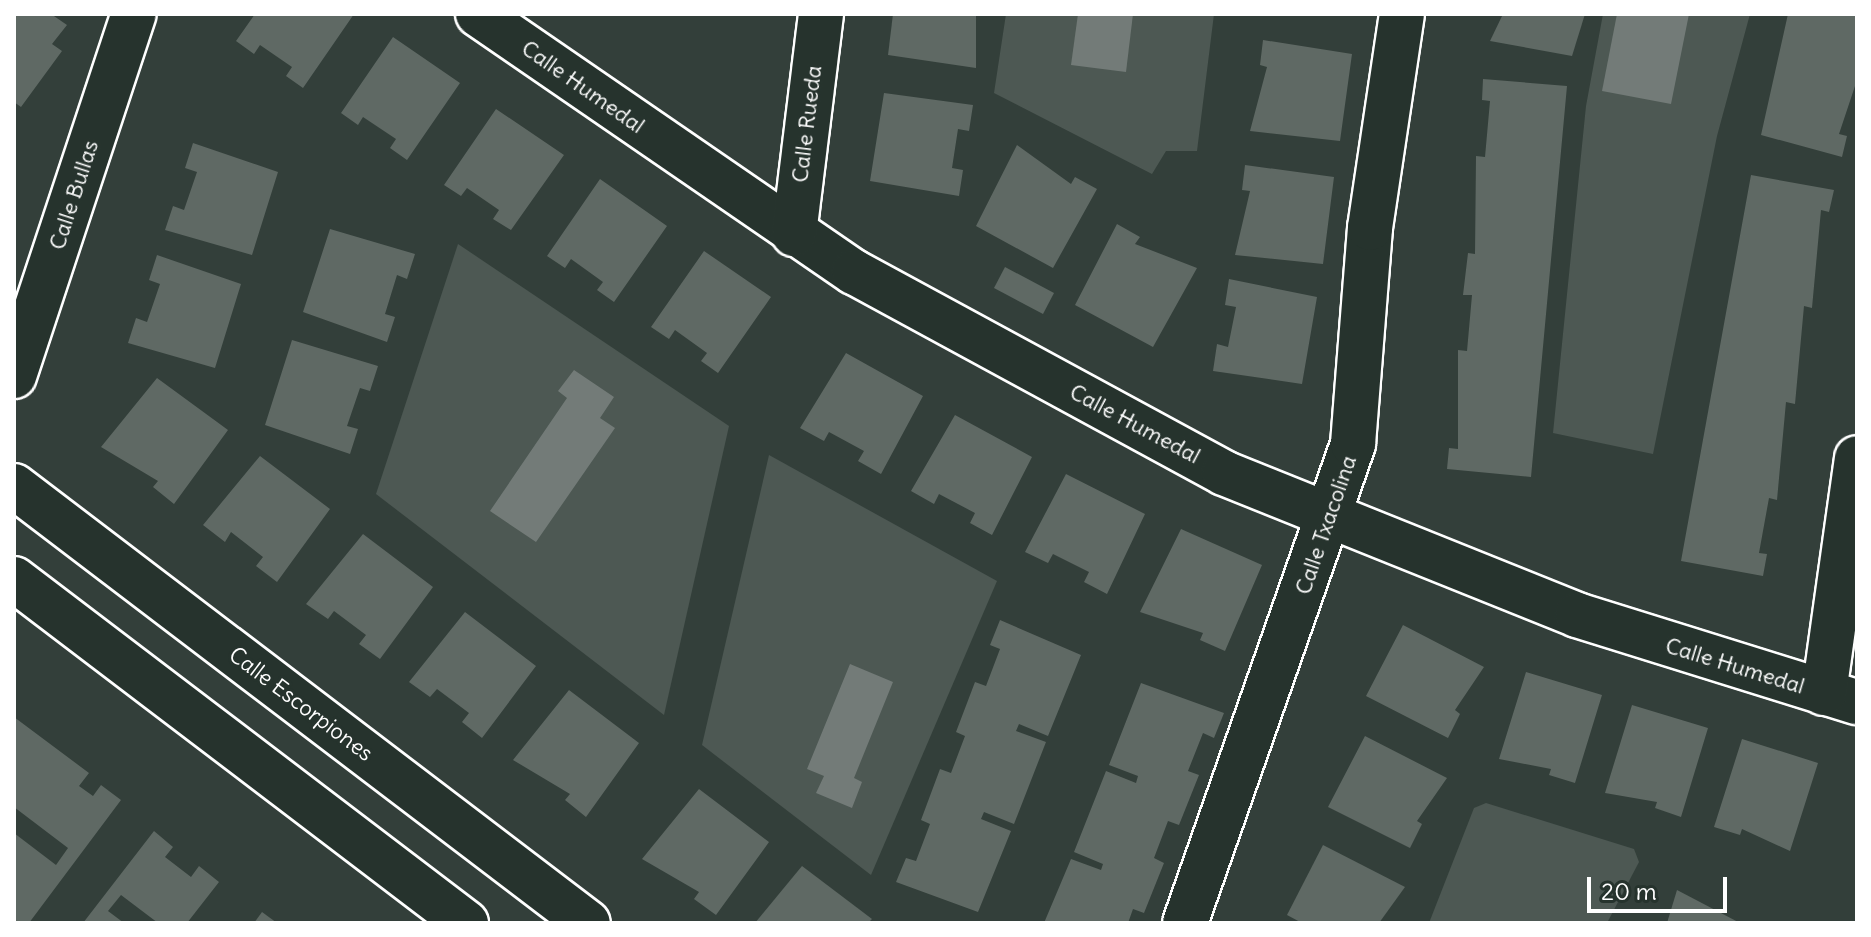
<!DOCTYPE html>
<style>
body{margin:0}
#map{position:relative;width:1871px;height:937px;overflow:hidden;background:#333f3a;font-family:Delius,sans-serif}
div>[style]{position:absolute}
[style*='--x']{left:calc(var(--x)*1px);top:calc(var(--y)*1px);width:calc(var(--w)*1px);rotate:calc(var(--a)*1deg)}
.green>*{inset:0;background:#4d5853}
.water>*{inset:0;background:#737b78}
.building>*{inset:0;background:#5f6964}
.roads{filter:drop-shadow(2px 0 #fff) drop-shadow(-2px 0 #fff) drop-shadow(0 2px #fff) drop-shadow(0 -2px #fff)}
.minor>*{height:44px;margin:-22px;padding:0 22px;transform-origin:22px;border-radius:22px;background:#26332d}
.tertiary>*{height:44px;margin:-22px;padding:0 22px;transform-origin:22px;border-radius:22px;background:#26332d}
span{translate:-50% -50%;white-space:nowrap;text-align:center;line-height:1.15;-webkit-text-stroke:6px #26332d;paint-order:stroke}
.street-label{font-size:22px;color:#fff}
.frame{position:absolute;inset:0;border:16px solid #fff;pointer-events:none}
.scale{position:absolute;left:1587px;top:877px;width:140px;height:36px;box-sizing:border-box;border:4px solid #fff;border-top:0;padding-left:10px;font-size:24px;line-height:28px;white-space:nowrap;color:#fff;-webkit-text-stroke:6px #26332d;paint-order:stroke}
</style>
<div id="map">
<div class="green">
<i style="clip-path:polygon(1006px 14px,1214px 14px,1197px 151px,1166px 151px,1152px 174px,994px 93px)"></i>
<i style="clip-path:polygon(1603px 14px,1750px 14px,1717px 136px,1653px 454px,1553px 433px,1586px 106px)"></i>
<i style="clip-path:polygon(458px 244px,729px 426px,664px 715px,376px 494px)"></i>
<i style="clip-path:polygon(769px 455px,997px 581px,871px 875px,702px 745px)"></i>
<i style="clip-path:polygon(1486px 803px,1634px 849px,1639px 862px,1607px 923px,1429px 923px,1474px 808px)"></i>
</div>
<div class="water">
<i style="clip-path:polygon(1078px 14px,1133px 14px,1126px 72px,1071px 65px)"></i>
<i style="clip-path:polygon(1617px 14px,1689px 14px,1671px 104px,1602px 91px)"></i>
<i style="clip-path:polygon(574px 370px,614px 397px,600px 418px,615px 428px,536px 542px,490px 511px,567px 398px,558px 391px)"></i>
<i style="clip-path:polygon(850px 664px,893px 682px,854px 778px,862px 782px,852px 808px,816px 793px,824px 776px,807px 769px)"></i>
</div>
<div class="building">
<i style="clip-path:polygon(14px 14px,51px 14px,67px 25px,52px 44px,62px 51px,21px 107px,14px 102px)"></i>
<i style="clip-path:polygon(255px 14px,354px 14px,303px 88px,286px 76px,292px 67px,260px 45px,254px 54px,236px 41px)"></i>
<i style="clip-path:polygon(893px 14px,976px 14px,976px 68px,888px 55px)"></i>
<i style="clip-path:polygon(1503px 14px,1585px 14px,1572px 56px,1490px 41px)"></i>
<i style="clip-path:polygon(1788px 14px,1857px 14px,1857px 80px,1839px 134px,1847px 136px,1842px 157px,1761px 135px)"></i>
<i style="clip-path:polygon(393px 37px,460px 83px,407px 160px,390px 148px,396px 139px,363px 117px,358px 125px,341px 113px)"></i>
<i style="clip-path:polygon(1263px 40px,1352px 54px,1340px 141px,1250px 131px,1267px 67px,1260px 65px)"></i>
<i style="clip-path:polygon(1483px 79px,1567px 86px,1531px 477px,1447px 469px,1449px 448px,1458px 449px,1458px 350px,1467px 351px,1472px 295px,1463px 295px,1468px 253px,1475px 254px,1476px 156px,1485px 157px,1490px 101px,1482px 100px)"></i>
<i style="clip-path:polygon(884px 93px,973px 105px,969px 131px,958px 129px,952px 168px,963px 170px,959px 196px,870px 181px)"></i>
<i style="clip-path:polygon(496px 109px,564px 155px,511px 230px,493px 219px,499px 210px,467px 188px,461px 196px,444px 185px)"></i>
<i style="clip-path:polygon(193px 143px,278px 172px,252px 255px,165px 230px,173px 206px,184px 210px,197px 172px,185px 168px)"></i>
<i style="clip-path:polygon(1017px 145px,1071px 184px,1075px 177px,1097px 189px,1053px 268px,976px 226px)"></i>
<i style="clip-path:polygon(1245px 165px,1334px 177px,1323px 264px,1235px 255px,1250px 191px,1242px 190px)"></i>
<i style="clip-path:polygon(1751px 175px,1834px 190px,1829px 212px,1821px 210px,1812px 308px,1804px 306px,1795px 404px,1786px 402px,1777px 500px,1769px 498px,1759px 553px,1767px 554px,1763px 576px,1681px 561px)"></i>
<i style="clip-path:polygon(600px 179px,667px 226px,614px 302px,597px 290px,603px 282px,571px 259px,565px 268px,547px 256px)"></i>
<i style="clip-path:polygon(1117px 224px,1140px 237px,1135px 244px,1197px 268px,1153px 347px,1075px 305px)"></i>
<i style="clip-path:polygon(330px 229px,415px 254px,407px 279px,397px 275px,385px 314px,395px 317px,387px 342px,303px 312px)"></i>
<i style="clip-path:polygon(704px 251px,771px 297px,718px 373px,701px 361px,707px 353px,675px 330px,669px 339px,651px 327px)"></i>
<i style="clip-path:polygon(157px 255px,241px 284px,215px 368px,128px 343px,136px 318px,147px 322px,160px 284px,149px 280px)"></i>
<i style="clip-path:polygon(1005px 267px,1054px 293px,1043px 314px,994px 288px)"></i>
<i style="clip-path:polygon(1229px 279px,1317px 297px,1302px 384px,1213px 371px,1217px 344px,1228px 347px,1236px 307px,1225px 305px)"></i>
<i style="clip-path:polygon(292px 340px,378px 366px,370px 391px,360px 388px,347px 426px,358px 429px,350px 454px,265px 425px)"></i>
<i style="clip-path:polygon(846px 353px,923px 396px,881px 474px,858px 461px,864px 451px,829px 432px,824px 441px,800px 428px)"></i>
<i style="clip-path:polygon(157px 378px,228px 430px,174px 504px,153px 487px,158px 481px,101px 447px)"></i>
<i style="clip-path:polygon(955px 415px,1032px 457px,992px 535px,970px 523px,975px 513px,939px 494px,934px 504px,911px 491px)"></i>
<i style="clip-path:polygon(260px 456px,330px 509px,277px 582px,256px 566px,263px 557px,231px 532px,225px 542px,203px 525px)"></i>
<i style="clip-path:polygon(1066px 474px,1145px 514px,1107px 594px,1084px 582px,1089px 572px,1053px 554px,1048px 563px,1025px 552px)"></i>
<i style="clip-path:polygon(1181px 529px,1262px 565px,1225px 651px,1200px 640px,1203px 633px,1140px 612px)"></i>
<i style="clip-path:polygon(363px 534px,433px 587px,380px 659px,359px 644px,366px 635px,334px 611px,328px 619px,306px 604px)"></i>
<i style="clip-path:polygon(465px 612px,536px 666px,482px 738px,462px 722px,469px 713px,437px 689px,430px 697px,409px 682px)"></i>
<i style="clip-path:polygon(1000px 620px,1081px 655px,1048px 736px,1019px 724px,1016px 731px,1046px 742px,1014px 824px,984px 812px,981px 819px,1011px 831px,978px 912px,896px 882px,906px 858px,916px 861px,930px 824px,921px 820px,940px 769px,951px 773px,965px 736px,956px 732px,975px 682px,986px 686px,1000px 649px,990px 645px)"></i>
<i style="clip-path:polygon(1403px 625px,1484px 667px,1455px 710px,1460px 714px,1448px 738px,1366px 696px)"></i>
<i style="clip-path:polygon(1526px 672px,1602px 695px,1575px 783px,1549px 775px,1551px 769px,1499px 759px)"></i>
<i style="clip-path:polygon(1141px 683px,1224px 713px,1214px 738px,1203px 733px,1188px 771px,1199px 775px,1179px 825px,1168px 821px,1154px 858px,1164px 863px,1144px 913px,1133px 909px,1128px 923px,1044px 923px,1071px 859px,1101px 870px,1103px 864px,1074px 852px,1106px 771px,1136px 783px,1138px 776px,1109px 765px)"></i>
<i style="clip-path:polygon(569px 690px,639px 743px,586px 817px,565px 800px,570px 794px,513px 760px)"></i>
<i style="clip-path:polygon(1632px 705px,1708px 728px,1681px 817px,1655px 808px,1657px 802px,1605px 793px)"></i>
<i style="clip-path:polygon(14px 717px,89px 773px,79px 786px,93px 796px,101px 785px,121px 800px,29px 923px,14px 921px,14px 833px,56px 865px,68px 848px,14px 807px)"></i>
<i style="clip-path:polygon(1365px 736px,1447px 778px,1417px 821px,1422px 824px,1410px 848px,1328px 807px)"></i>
<i style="clip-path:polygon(1742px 739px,1818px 763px,1790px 851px,1742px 829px,1740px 835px,1714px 827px)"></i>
<i style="clip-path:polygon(699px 789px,769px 842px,716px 915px,694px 899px,699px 892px,642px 859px)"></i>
<i style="clip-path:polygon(154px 831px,173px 847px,165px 857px,191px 877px,199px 866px,219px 882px,187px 923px,158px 923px,121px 895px,108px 911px,124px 923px,83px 923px)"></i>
<i style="clip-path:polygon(1323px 845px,1405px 887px,1379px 923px,1302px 923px,1287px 915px)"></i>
<i style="clip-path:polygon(802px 866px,872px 919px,868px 923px,755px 923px)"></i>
<i style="clip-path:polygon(1677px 890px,1740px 923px,1667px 923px)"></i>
<i style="clip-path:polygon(262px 912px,277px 923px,254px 923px)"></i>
</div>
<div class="roads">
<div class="minor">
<i style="--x:478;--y:14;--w:456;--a:34.5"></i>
<i style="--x:854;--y:272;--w:421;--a:28.5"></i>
<i style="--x:1224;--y:473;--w:380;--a:21.9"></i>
<i style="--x:1577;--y:615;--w:293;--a:17.3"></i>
<i style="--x:794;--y:234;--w:222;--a:-83"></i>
<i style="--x:14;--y:376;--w:381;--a:-71.7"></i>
<i style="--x:1824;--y:693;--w:237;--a:-82"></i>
<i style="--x:1185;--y:923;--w:508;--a:-70.67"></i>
<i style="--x:1353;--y:444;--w:217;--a:-85.5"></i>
<i style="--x:1370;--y:228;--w:216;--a:-81.5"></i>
</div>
<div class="tertiary">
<i style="--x:14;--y:486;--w:721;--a:37.28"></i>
<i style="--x:14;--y:579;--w:568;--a:37.27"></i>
</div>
</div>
<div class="street-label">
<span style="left:583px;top:87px;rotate:35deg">Calle Humedal</span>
<span style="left:807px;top:124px;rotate:-83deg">Calle Rueda</span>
<span style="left:74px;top:195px;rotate:-72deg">Calle Bullas</span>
<span style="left:1135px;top:424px;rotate:28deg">Calle Humedal</span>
<span style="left:1326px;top:525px;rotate:-71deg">Calle Txacolina</span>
<span style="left:1735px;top:666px;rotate:17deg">Calle Humedal</span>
<span style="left:301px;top:704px;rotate:37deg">Calle Escorpiones</span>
</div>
<div class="frame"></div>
<div class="scale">20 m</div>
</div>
